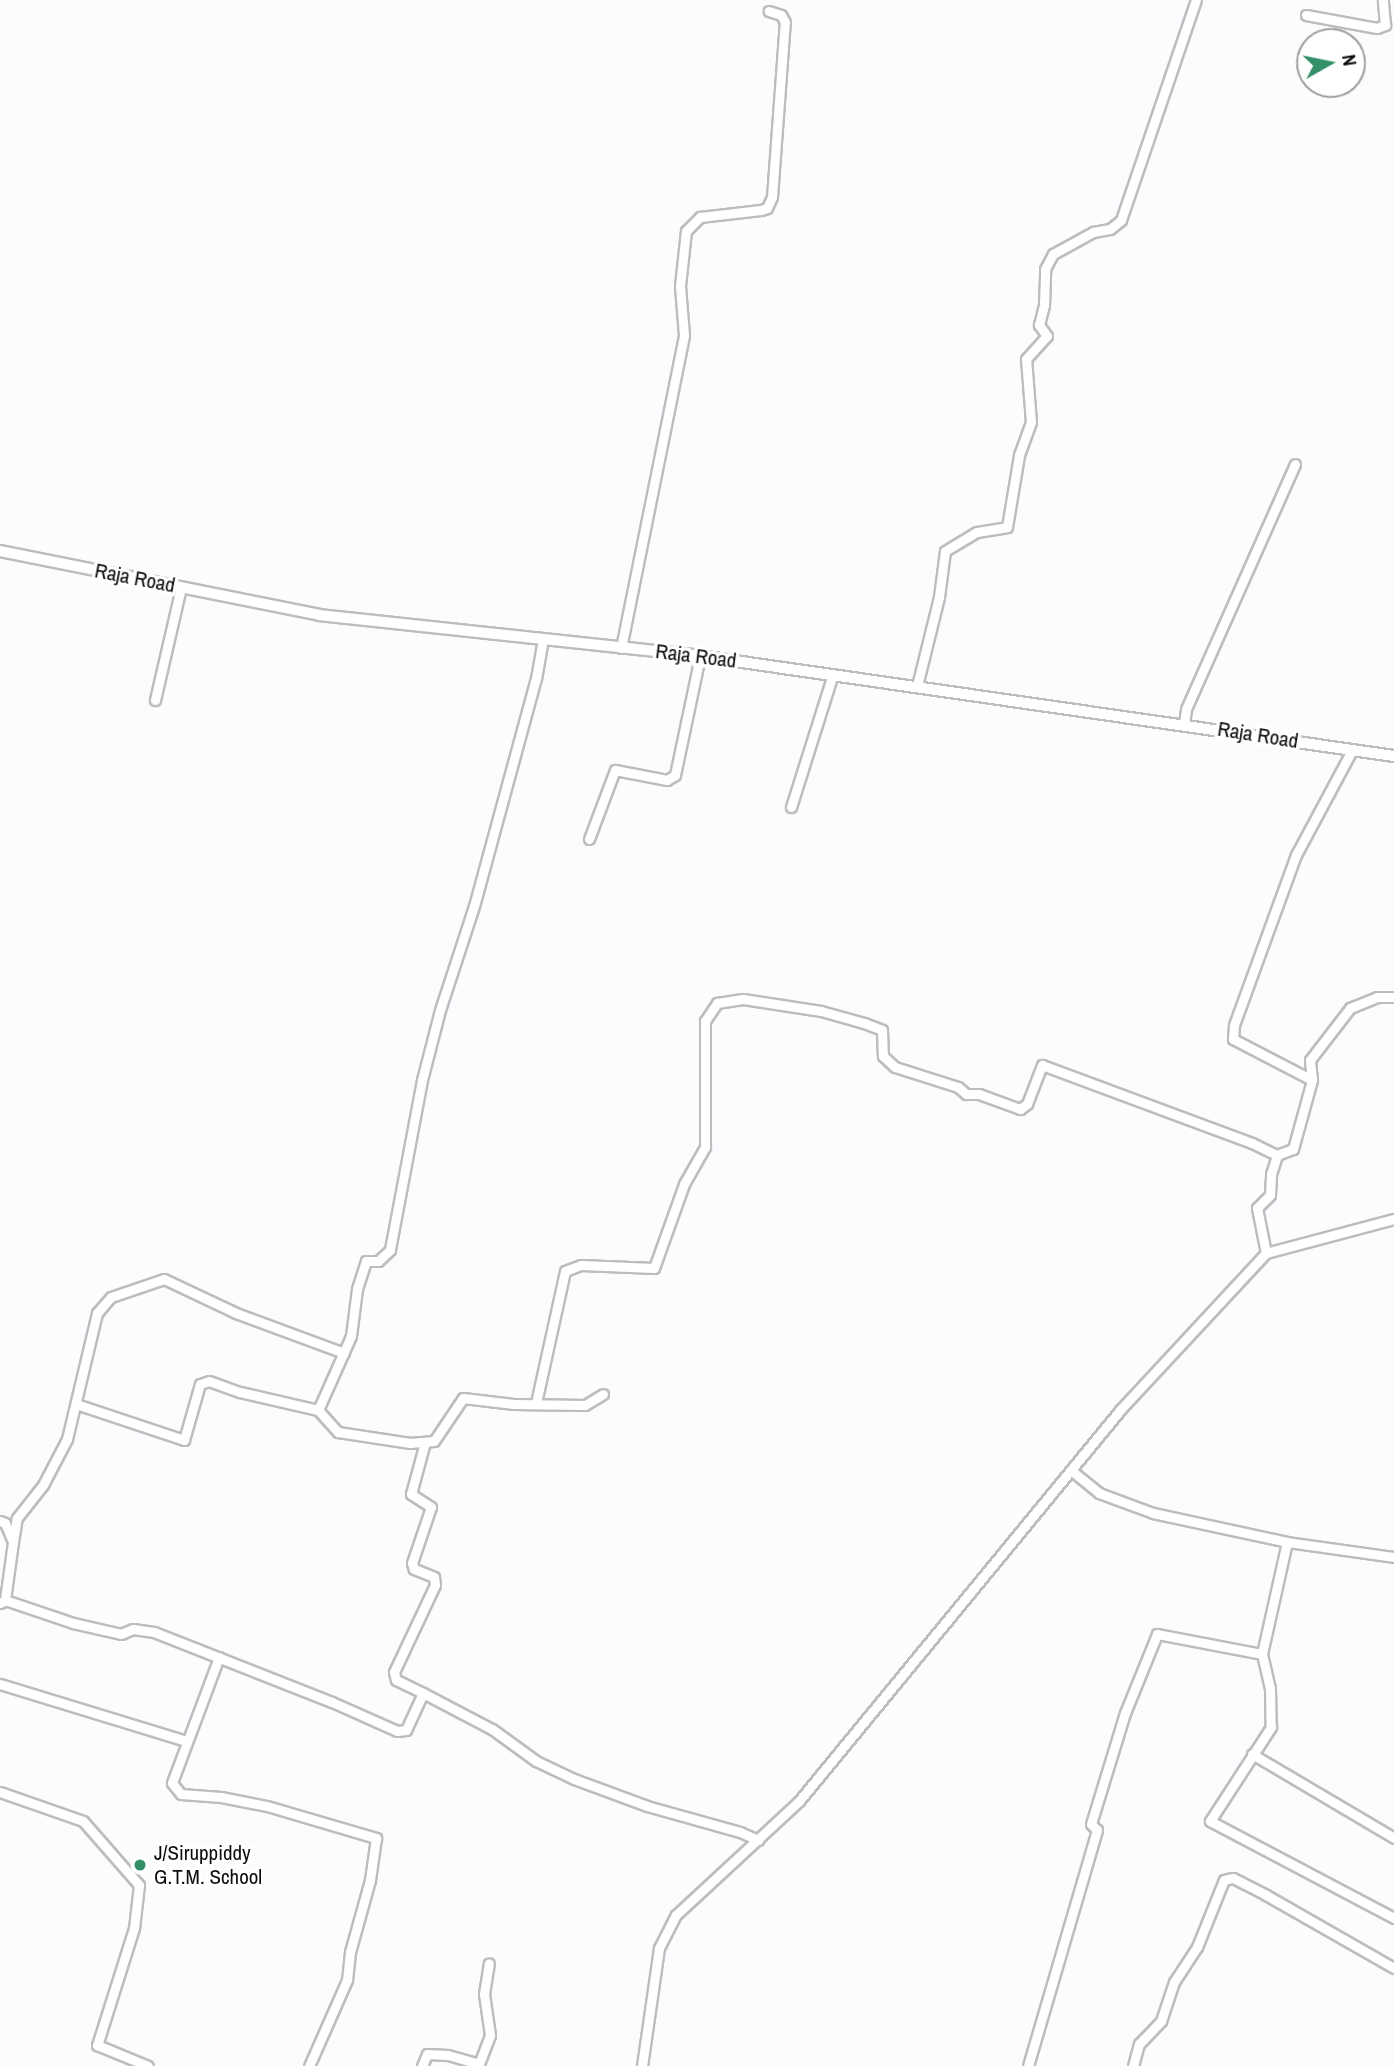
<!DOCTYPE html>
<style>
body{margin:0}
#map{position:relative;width:1394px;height:2066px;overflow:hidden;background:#fcfbfe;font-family:"Archivo Narrow",sans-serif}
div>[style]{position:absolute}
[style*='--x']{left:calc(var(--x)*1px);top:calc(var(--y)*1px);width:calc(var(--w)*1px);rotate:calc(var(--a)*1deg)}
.roads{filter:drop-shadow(2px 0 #bebcbf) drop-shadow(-2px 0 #bebcbf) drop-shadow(0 2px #bebcbf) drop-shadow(0 -2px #bebcbf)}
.minor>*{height:9px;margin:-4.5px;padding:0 4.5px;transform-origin:4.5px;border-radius:4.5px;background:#fff}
.tertiary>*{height:10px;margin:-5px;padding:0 5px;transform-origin:5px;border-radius:5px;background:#fff}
.dots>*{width:19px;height:19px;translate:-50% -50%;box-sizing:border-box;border:4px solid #fff;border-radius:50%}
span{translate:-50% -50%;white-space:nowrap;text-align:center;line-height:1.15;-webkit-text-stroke:7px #fff;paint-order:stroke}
.street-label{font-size:21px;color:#0d0d0e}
.poi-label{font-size:21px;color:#0d0d0e}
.left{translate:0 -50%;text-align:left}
.north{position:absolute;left:1296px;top:28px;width:70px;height:70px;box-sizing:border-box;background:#fff;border:2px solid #9e9e9f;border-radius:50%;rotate:81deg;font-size:19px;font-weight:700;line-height:28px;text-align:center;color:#0d0d0e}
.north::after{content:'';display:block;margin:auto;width:24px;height:32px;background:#328f67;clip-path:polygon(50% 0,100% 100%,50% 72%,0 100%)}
</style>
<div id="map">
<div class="roads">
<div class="minor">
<i style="--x:1306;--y:15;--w:72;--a:10.4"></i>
<i style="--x:1377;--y:28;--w:9;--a:-21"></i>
<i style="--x:1385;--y:25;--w:25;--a:-95"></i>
<i style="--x:543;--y:639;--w:40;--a:100"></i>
<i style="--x:536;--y:678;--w:236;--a:105.2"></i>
<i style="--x:474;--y:906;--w:109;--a:108.1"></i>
<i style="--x:440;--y:1010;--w:72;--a:104.4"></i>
<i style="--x:422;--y:1080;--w:173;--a:100.7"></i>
<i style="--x:390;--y:1250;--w:16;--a:137"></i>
<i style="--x:378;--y:1261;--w:12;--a:180"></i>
<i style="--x:366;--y:1261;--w:29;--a:108"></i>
<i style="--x:357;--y:1289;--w:47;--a:97.3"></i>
<i style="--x:351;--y:1336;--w:81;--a:114"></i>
<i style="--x:318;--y:1410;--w:30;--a:48"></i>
<i style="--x:338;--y:1432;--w:73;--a:8.7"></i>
<i style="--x:410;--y:1443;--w:24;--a:-5"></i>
<i style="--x:434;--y:1441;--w:52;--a:-56"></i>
<i style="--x:463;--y:1398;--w:51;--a:6.7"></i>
<i style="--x:514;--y:1404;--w:71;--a:0.8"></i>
<i style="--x:585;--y:1405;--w:21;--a:-31"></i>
<i style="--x:621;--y:648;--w:319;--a:-78.6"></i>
<i style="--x:684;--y:335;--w:49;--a:-94.7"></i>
<i style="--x:680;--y:286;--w:55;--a:-83.8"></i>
<i style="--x:686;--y:231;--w:20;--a:-45"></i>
<i style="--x:700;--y:217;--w:61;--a:-6.5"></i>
<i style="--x:761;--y:210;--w:6;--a:-18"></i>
<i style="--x:767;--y:208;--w:12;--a:-66"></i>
<i style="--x:772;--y:197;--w:175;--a:-85.8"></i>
<i style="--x:785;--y:22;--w:8;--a:-120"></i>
<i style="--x:781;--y:15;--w:13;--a:-162"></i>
<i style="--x:917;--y:686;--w:92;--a:-76.1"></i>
<i style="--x:939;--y:597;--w:46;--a:-82.6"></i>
<i style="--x:945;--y:551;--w:37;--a:-31"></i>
<i style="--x:977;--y:532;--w:30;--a:-9"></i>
<i style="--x:1007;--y:527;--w:73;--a:-80.5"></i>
<i style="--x:1019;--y:455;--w:35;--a:-70"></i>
<i style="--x:1031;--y:422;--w:63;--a:-94.5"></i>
<i style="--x:1026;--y:359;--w:31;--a:-48"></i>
<i style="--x:1047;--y:336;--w:14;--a:-126"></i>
<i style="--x:1039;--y:325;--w:21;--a:-76"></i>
<i style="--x:1044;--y:305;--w:36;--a:-88"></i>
<i style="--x:1045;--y:269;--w:17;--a:-62"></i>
<i style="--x:1053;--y:254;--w:46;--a:-28.8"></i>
<i style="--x:1093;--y:232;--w:17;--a:-10"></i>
<i style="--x:1110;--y:229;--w:14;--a:-39"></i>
<i style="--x:1121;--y:220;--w:232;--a:-71.2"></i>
<i style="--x:155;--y:700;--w:116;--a:-77"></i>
<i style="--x:1184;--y:724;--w:15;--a:-82"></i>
<i style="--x:1186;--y:709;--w:268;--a:-66"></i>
<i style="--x:791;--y:807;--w:139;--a:-72.5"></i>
<i style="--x:589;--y:839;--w:74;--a:-69.4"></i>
<i style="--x:615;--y:770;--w:53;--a:10.9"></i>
<i style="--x:667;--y:780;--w:9;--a:-32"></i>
<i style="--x:675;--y:775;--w:122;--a:-78.1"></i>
<i style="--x:1312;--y:1080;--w:89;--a:-152.6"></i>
<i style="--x:1233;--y:1039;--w:14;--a:-86"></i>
<i style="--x:1234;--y:1025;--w:181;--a:-70"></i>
<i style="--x:1296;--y:855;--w:119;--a:-61.9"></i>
<i style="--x:1266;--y:1253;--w:46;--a:-101.3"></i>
<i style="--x:1257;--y:1208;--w:18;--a:-45"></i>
<i style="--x:1270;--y:1195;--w:21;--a:-87"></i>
<i style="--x:1271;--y:1174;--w:20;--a:-72"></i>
<i style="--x:1277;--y:1155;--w:17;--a:-21"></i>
<i style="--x:1293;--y:1149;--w:72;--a:-74.6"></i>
<i style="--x:1312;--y:1080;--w:20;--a:-96"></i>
<i style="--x:1310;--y:1060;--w:66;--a:-52.4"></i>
<i style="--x:1350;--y:1008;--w:29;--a:-22"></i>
<i style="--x:1377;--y:997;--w:17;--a:0"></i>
<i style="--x:536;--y:1403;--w:135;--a:-77.6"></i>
<i style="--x:565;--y:1271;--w:17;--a:-21"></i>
<i style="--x:581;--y:1265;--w:73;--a:2.4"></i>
<i style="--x:654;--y:1268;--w:89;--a:-70.3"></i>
<i style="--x:684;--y:1184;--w:43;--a:-60.4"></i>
<i style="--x:705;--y:1147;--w:126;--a:-90"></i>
<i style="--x:705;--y:1021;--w:22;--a:-56"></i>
<i style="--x:717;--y:1003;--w:26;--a:-9"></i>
<i style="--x:743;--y:999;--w:79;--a:8.7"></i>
<i style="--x:821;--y:1011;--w:45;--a:15.6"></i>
<i style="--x:864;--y:1023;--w:19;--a:21"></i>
<i style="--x:882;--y:1030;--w:26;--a:88"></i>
<i style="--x:883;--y:1056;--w:16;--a:43"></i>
<i style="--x:895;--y:1067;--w:66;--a:17.6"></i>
<i style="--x:958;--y:1087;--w:11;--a:41"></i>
<i style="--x:966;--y:1094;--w:13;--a:0"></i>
<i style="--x:979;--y:1094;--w:44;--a:20.1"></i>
<i style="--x:1020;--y:1109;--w:9;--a:-36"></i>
<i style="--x:1027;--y:1104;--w:42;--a:-69"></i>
<i style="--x:1042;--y:1065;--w:224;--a:20.4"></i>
<i style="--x:1252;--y:1143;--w:28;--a:26"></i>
<i style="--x:76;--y:1404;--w:114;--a:18.4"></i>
<i style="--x:184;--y:1440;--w:58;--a:-74.1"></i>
<i style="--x:200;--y:1384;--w:9;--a:-18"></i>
<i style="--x:209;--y:1381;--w:33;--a:20"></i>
<i style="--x:240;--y:1392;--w:80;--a:13"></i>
<i style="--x:1072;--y:1471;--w:35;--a:39"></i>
<i style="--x:1099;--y:1493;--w:58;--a:20.3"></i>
<i style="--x:1153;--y:1513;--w:137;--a:12.2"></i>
<i style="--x:1287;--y:1542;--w:108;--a:8"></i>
<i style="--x:0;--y:1521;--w:5;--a:22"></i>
<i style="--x:5;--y:1523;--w:21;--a:67"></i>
<i style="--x:13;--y:1542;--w:59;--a:97.9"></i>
<i style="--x:5;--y:1600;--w:6;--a:149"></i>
<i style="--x:13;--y:1542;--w:24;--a:-81"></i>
<i style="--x:17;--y:1518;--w:42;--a:-51.8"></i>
<i style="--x:43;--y:1485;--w:52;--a:-62.4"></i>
<i style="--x:67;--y:1439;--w:130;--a:-76.6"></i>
<i style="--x:97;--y:1313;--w:21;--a:-49"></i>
<i style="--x:111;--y:1297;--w:56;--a:-18.8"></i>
<i style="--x:164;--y:1279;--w:80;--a:25.3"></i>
<i style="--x:236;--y:1313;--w:115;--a:20.3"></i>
<i style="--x:1287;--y:1542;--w:115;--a:102.6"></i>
<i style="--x:1262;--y:1654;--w:35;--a:77"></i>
<i style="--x:1270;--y:1688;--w:39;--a:89"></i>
<i style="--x:1271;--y:1727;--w:112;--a:123"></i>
<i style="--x:1210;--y:1821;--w:208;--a:27.8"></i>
<i style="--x:5;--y:1600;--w:72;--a:18.7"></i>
<i style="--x:73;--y:1623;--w:49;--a:12.9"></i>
<i style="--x:121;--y:1634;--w:13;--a:-23"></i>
<i style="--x:133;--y:1629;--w:21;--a:8"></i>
<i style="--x:154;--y:1632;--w:191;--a:21.5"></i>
<i style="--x:332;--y:1702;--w:71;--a:24"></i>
<i style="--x:397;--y:1731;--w:9;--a:-6"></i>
<i style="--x:406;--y:1730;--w:41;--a:-65.3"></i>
<i style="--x:423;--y:1693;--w:78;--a:27.6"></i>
<i style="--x:492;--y:1729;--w:54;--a:36"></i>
<i style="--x:536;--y:1761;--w:42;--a:25.3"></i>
<i style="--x:574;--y:1779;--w:78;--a:20.3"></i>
<i style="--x:647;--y:1806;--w:97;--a:15.6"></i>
<i style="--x:740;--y:1832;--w:20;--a:24"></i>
<i style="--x:219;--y:1657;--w:134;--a:110.5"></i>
<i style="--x:172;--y:1783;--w:14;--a:51"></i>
<i style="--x:181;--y:1794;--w:40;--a:4.3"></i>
<i style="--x:221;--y:1797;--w:47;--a:11.1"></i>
<i style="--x:267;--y:1806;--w:114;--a:16.4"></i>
<i style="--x:376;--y:1838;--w:42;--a:98.1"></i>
<i style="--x:370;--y:1880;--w:75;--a:105.5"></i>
<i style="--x:350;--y:1952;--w:28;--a:96"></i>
<i style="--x:347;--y:1980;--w:94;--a:113.8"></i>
<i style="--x:0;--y:1684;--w:195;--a:17"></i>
<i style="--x:423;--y:1693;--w:30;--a:-154"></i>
<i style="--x:396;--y:1680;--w:8;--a:-104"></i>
<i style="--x:394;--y:1672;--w:96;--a:-64.8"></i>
<i style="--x:435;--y:1585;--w:8;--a:-97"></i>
<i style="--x:434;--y:1577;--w:22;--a:-158"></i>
<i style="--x:414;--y:1569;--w:6;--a:-108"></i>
<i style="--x:412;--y:1563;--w:59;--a:-71.3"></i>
<i style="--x:431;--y:1507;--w:24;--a:-147"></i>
<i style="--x:411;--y:1494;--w:54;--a:-74.9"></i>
<i style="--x:1252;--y:1754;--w:165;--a:30.6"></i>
<i style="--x:0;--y:1792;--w:88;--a:19.3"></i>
<i style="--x:83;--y:1821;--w:85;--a:48.8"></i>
<i style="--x:139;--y:1885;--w:43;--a:96.6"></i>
<i style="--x:134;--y:1928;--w:123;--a:107.5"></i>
<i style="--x:97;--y:2045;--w:55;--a:22.4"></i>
<i style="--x:422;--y:2066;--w:13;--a:-67"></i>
<i style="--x:427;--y:2054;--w:21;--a:3"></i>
<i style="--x:448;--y:2055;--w:32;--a:16"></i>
<i style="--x:479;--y:2064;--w:31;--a:-69"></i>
<i style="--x:490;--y:2035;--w:41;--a:-98.3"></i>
<i style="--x:484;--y:1994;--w:31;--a:-81"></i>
<i style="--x:642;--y:2066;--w:119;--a:-81.8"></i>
<i style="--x:659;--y:1948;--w:37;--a:-63"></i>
<i style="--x:676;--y:1915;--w:168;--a:-42.8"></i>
<i style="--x:799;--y:1801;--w:507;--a:-50.6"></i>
<i style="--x:1121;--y:1409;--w:213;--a:-47.1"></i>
<i style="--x:1266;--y:1253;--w:132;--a:-14.9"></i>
<i style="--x:1028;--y:2066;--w:246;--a:-73.7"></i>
<i style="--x:1097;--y:1830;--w:8;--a:-135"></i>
<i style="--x:1091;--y:1824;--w:116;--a:-73"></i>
<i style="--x:1125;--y:1713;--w:85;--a:-67.9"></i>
<i style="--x:1157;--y:1634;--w:107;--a:10.8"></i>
<i style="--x:1133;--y:2066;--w:23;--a:-75"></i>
<i style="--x:1139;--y:2044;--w:32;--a:-46"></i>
<i style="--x:1161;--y:2021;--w:41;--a:-71.6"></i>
<i style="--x:1174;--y:1982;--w:42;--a:-56.7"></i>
<i style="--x:1197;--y:1947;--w:72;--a:-68.1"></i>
<i style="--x:1224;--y:1880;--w:9;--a:-13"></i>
<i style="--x:1233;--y:1878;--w:37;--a:27"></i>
<i style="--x:1266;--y:1895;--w:147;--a:29.7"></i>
</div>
<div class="tertiary">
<i style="--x:0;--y:551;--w:325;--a:11.3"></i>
<i style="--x:319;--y:615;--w:383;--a:6.1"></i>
<i style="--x:700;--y:656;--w:701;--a:8.2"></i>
</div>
</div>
<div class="dots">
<i style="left:140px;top:1865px;background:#328f67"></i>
</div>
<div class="street-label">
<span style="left:135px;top:578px;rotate:11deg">Raja Road</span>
<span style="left:696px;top:656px;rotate:7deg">Raja Road</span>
<span style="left:1258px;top:735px;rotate:9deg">Raja Road</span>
</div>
<div class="poi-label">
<span class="left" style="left:154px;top:1865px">J/Siruppiddy<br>G.T.M. School</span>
</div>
<div class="north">N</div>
</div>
